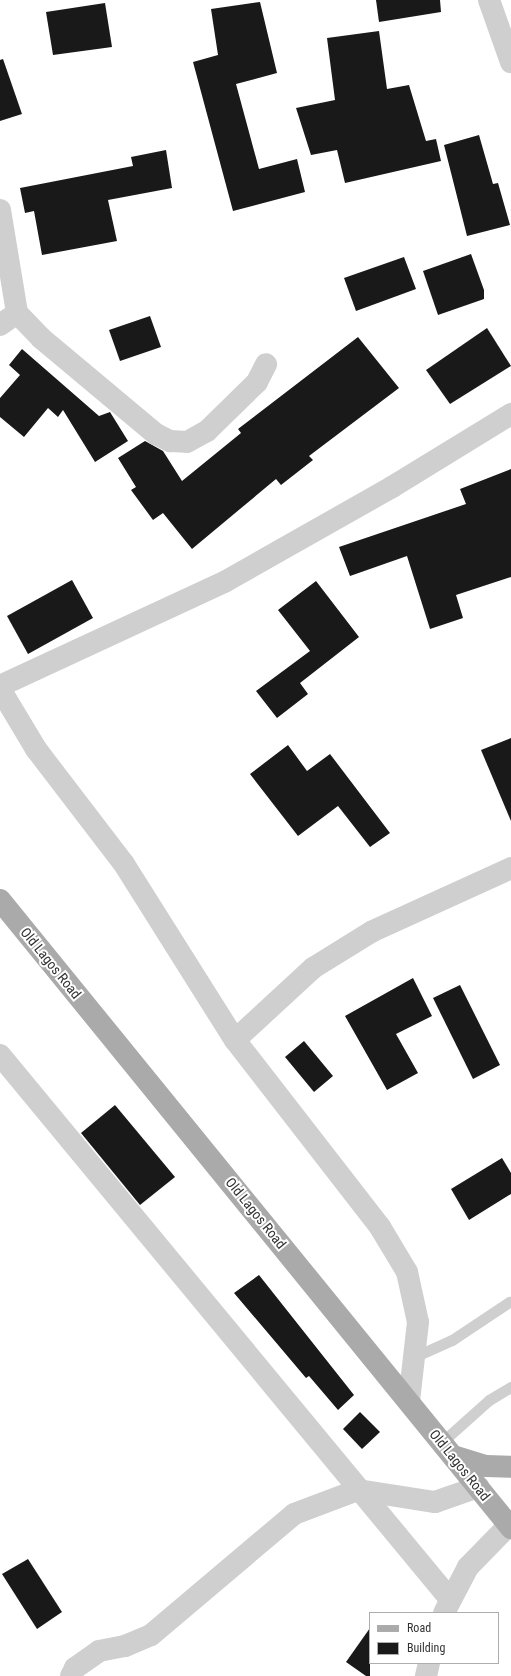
<!DOCTYPE html>
<style>
body{margin:0}
#map{position:relative;width:511px;height:1676px;overflow:hidden;background:#fff;font-family:"Roboto Condensed",sans-serif}
div>[style]{position:absolute}
[style*='--x']{left:calc(var(--x)*1px);top:calc(var(--y)*1px);width:calc(var(--w)*1px);rotate:calc(var(--a)*1deg)}
.building>*{inset:0;background:#191919}
.service>*{height:11px;margin:-5.5px;padding:0 5.5px;transform-origin:5.5px;border-radius:5.5px;background:#cfcfcf}
.minor>*{height:22px;margin:-11px;padding:0 11px;transform-origin:11px;border-radius:11px;background:#cfcfcf}
.primary>*{height:22px;margin:-11px;padding:0 11px;transform-origin:11px;border-radius:11px;background:#aaa}
span{translate:-50% -50%;white-space:nowrap;text-align:center;line-height:1.15;-webkit-text-stroke:4px #fff;paint-order:stroke}
.street-label{font-size:14px;color:#323232}
.legend{position:absolute;left:369px;top:1612px;width:130px;height:52px;box-sizing:border-box;background:#fff;border:1px solid #adadad;margin:0;padding:5px 7px;list-style:none;font-size:12px;color:#323232}
.legend li{display:flex;align-items:center;gap:8px;height:20px}
.legend b{width:20px;border:1px solid #adadad}
</style>
<div id="map">
<div class="building">
<i style="clip-path:polygon(376px 0,440px 0,441px 12px,379px 22px)"></i>
<i style="clip-path:polygon(260px 2px,277px 73px,236px 84px,259px 169px,297px 159px,305px 192px,233px 211px,193px 62px,218px 55px,211px 9px)"></i>
<i style="clip-path:polygon(105px 3px,112px 47px,53px 55px,46px 12px)"></i>
<i style="clip-path:polygon(379px 31px,387px 89px,409px 85px,426px 141px,436px 139px,441px 161px,345px 183px,337px 150px,311px 155px,296px 108px,335px 100px,327px 38px)"></i>
<i style="clip-path:polygon(3px 59px,22px 114px,0 121px,0 60px)"></i>
<i style="clip-path:polygon(479px 135px,493px 184px,498px 183px,510px 225px,467px 236px,444px 145px)"></i>
<i style="clip-path:polygon(166px 150px,172px 188px,108px 200px,117px 241px,42px 255px,34px 211px,25px 213px,20px 188px,133px 166px,131px 157px)"></i>
<i style="clip-path:polygon(471px 254px,484px 290px,484px 299px,438px 315px,423px 271px)"></i>
<i style="clip-path:polygon(404px 257px,416px 289px,356px 311px,344px 278px)"></i>
<i style="clip-path:polygon(150px 316px,161px 347px,120px 361px,109px 330px)"></i>
<i style="clip-path:polygon(487px 328px,511px 366px,450px 404px,426px 370px)"></i>
<i style="clip-path:polygon(358px 337px,399px 388px,309px 456px,313px 460px,281px 485px,276px 479px,192px 549px,163px 513px,153px 520px,131px 490px,136px 487px,118px 458px,145px 441px,163px 451px,182px 481px,241px 433px,238px 429px)"></i>
<i style="clip-path:polygon(22px 349px,99px 416px,110px 412px,128px 441px,95px 462px,63px 410px,58px 417px,48px 408px,24px 437px,0 417px,0 398px,20px 375px,9px 365px)"></i>
<i style="clip-path:polygon(511px 469px,511px 577px,456px 595px,463px 618px,430px 629px,407px 556px,350px 576px,339px 547px,466px 504px,460px 489px)"></i>
<i style="clip-path:polygon(72px 580px,93px 618px,28px 654px,7px 616px)"></i>
<i style="clip-path:polygon(316px 581px,359px 637px,300px 683px,308px 694px,277px 718px,256px 691px,310px 651px,278px 610px)"></i>
<i style="clip-path:polygon(511px 738px,511px 821px,481px 750px)"></i>
<i style="clip-path:polygon(288px 745px,307px 771px,330px 754px,390px 833px,370px 847px,338px 806px,298px 836px,250px 774px)"></i>
<i style="clip-path:polygon(413px 978px,432px 1016px,396px 1034px,418px 1073px,387px 1090px,345px 1016px)"></i>
<i style="clip-path:polygon(460px 985px,500px 1065px,473px 1079px,433px 998px)"></i>
<i style="clip-path:polygon(304px 1041px,333px 1076px,314px 1092px,285px 1057px)"></i>
<i style="clip-path:polygon(115px 1105px,175px 1177px,140px 1205px,81px 1133px)"></i>
<i style="clip-path:polygon(502px 1158px,511px 1173px,511px 1194px,469px 1220px,451px 1189px)"></i>
<i style="clip-path:polygon(259px 1275px,354px 1395px,338px 1410px,309px 1376px,306px 1378px,234px 1293px)"></i>
<i style="clip-path:polygon(360px 1412px,380px 1432px,362px 1449px,343px 1429px)"></i>
<i style="clip-path:polygon(28px 1559px,62px 1612px,37px 1629px,2px 1574px)"></i>
<i style="clip-path:polygon(370px 1628px,370px 1676px,366px 1676px,346px 1662px)"></i>
</div>
<div class="service">
<i style="--x:414;--y:1357;--w:42;--a:-24.1"></i>
<i style="--x:452;--y:1340;--w:69;--a:-33.7"></i>
<i style="--x:442;--y:1442;--w:63;--a:-41.8"></i>
<i style="--x:489;--y:1400;--w:26;--a:-31"></i>
</div>
<div class="minor">
<i style="--x:489;--y:0;--w:66;--a:70.5"></i>
<i style="--x:0;--y:210;--w:104;--a:80.6"></i>
<i style="--x:17;--y:313;--w:35;--a:46"></i>
<i style="--x:41;--y:338;--w:150;--a:39.9"></i>
<i style="--x:156;--y:434;--w:16;--a:27"></i>
<i style="--x:170;--y:441;--w:17;--a:3"></i>
<i style="--x:187;--y:442;--w:23;--a:-29"></i>
<i style="--x:207;--y:431;--w:70;--a:-44.4"></i>
<i style="--x:257;--y:382;--w:20;--a:-63"></i>
<i style="--x:0;--y:325;--w:21;--a:-35"></i>
<i style="--x:0;--y:686;--w:249;--a:-24.9"></i>
<i style="--x:226;--y:581;--w:191;--a:-29.5"></i>
<i style="--x:392;--y:487;--w:140;--a:-31.5"></i>
<i style="--x:0;--y:689;--w:70;--a:59"></i>
<i style="--x:36;--y:749;--w:145;--a:52.6"></i>
<i style="--x:124;--y:864;--w:208;--a:57.8"></i>
<i style="--x:235;--y:1040;--w:237;--a:52.2"></i>
<i style="--x:380;--y:1227;--w:52;--a:59"></i>
<i style="--x:407;--y:1272;--w:51;--a:77.6"></i>
<i style="--x:418;--y:1322;--w:80;--a:96.5"></i>
<i style="--x:235;--y:1040;--w:106;--a:-42.7"></i>
<i style="--x:313;--y:968;--w:70;--a:-31.7"></i>
<i style="--x:373;--y:931;--w:152;--a:-24.5"></i>
<i style="--x:0;--y:1055;--w:705;--a:50.41"></i>
<i style="--x:444;--y:1613;--w:52;--a:-62.4"></i>
<i style="--x:468;--y:1567;--w:62;--a:-45.7"></i>
<i style="--x:71;--y:1676;--w:9;--a:-63"></i>
<i style="--x:75;--y:1668;--w:29;--a:-35"></i>
<i style="--x:99;--y:1651;--w:26;--a:-11"></i>
<i style="--x:125;--y:1646;--w:28;--a:-23"></i>
<i style="--x:151;--y:1635;--w:187;--a:-40.2"></i>
<i style="--x:294;--y:1514;--w:68;--a:-20.6"></i>
<i style="--x:358;--y:1490;--w:78;--a:8.9"></i>
<i style="--x:435;--y:1502;--w:46;--a:-19.2"></i>
<i style="--x:426;--y:1676;--w:13;--a:-77"></i>
</div>
<div class="primary">
<i style="--x:0;--y:900;--w:810;--a:50.86"></i>
<i style="--x:453;--y:1456;--w:34;--a:17"></i>
<i style="--x:486;--y:1466;--w:25;--a:2"></i>
</div>
<div class="street-label">
<span style="left:51px;top:963px;rotate:51deg">Old Lagos Road</span>
<span style="left:256px;top:1213px;rotate:51deg">Old Lagos Road</span>
<span style="left:460px;top:1465px;rotate:51deg">Old Lagos Road</span>
</div>
<ul class="legend">
<li><b style="height:5px;background:#aaa"></b>Road</li>
<li><b style="height:11px;background:#191919"></b>Building</li>
</ul>
</div>
